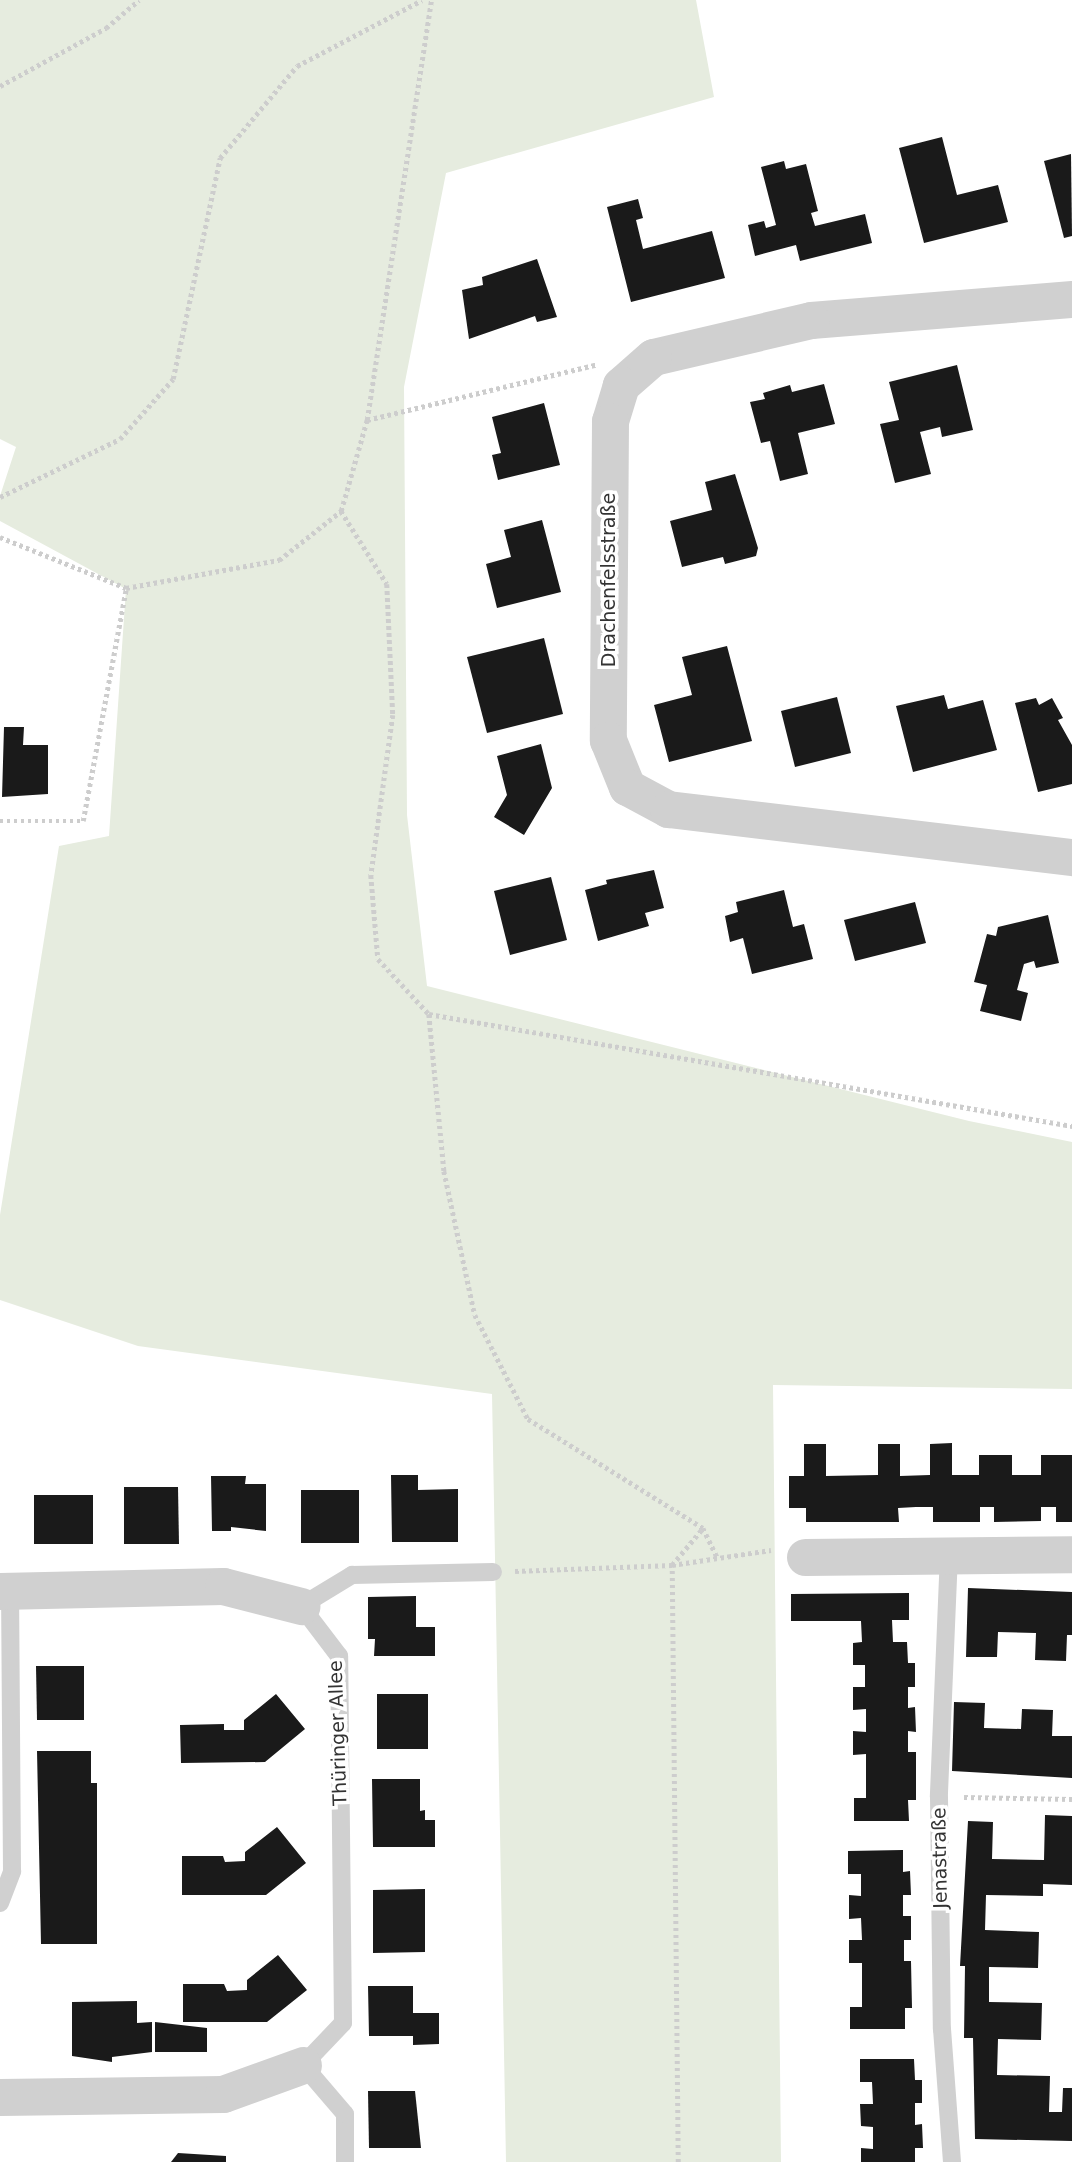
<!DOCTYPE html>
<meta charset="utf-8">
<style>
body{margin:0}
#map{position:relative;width:1072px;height:2162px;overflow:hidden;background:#fff;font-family:"DejaVu Sans",sans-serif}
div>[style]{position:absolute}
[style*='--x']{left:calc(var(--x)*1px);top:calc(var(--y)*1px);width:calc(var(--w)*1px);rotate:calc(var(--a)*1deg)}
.green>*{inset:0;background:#e6ecdf}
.building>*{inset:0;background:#1a1a1a}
.path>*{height:4.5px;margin-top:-2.25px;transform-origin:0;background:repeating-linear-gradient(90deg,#cdcdcd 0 3.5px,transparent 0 7px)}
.service>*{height:18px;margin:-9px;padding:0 9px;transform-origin:9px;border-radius:9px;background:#d0d0d0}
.minor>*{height:37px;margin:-18.5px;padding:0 18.5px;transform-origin:18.5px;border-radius:18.5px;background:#d0d0d0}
span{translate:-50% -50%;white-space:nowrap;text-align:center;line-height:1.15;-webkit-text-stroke:7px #fff;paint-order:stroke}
.street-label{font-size:19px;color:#333}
</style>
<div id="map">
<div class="green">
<i style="clip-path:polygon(0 0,696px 0,714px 97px,446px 173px,404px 387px,407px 815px,427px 986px,969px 1121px,1072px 1142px,1072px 1389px,773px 1385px,781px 2162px,506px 2162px,492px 1394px,138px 1346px,0 1300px,0 1215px,59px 846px,109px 836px,126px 589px,0 521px,0 496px,16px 447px,0 439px)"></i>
</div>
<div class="building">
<i style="clip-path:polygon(942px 137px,957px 195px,998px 185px,1008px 222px,924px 243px,899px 148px)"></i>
<i style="clip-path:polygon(1071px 154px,1072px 236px,1064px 238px,1044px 161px)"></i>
<i style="clip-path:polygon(784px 161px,786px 169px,806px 164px,818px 211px,811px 213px,815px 226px,865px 214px,872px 243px,800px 261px,796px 245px,755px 256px,748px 225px,764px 221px,766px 228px,776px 225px,761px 167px)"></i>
<i style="clip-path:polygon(638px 199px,643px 218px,636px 220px,643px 249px,712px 231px,725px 278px,631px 302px,607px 207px)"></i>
<i style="clip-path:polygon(537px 259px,557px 317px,537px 322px,535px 316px,469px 339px,462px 290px,483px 285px,482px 277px)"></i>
<i style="clip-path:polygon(957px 365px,973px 430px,942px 437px,940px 427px,920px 432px,931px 474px,895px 483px,880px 424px,899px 420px,889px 382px)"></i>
<i style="clip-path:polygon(824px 384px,835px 424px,798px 433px,808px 474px,780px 481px,770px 441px,761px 443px,750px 402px,765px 399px,763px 393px,790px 385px,792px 392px)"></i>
<i style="clip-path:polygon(544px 403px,560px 465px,498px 480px,492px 455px,501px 453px,492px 417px)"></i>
<i style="clip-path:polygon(735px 474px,758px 548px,756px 556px,725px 564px,723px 557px,682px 567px,670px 521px,712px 510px,705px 482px)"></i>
<i style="clip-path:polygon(542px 520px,561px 592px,497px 608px,486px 564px,511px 557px,504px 530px)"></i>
<i style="clip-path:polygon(544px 638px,563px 714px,487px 733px,467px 657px)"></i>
<i style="clip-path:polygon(727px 646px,752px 741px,669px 762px,654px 705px,692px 695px,682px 657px)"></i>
<i style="clip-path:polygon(944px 695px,948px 709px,983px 700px,997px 750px,913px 772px,896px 706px)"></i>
<i style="clip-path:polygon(837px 697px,851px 753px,795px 767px,781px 711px)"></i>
<i style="clip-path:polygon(1036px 698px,1039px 705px,1052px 698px,1063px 718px,1058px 720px,1072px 745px,1072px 784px,1038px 792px,1015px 703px)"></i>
<i style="clip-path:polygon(4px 727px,24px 727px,23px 745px,48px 745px,48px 794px,2px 797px)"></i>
<i style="clip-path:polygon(541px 744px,552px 788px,524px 835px,494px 817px,507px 795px,497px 756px)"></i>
<i style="clip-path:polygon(654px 870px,664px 908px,645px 913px,649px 926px,598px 941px,585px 890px,607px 884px,606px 880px)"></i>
<i style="clip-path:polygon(551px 877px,567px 940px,510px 955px,494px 891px)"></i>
<i style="clip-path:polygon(784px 890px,793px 927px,804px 924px,813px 959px,752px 974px,743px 938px,730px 942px,725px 916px,738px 912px,736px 902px)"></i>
<i style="clip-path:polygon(915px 902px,926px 943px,855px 961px,844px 920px)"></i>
<i style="clip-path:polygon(1048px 915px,1059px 963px,1036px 968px,1034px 961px,1024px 964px,1017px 990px,1028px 993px,1021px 1021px,980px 1011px,987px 985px,974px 982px,987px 934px,996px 936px,998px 927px)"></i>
<i style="clip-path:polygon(952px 1443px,952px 1475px,979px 1475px,979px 1455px,1012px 1455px,1012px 1475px,1041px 1475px,1041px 1455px,1072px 1455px,1072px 1522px,1056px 1522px,1056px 1507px,1041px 1507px,1041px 1521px,994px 1522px,994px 1507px,980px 1507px,980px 1522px,933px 1522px,933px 1507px,916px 1507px,898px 1508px,899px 1522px,806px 1522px,806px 1508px,789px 1508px,789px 1476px,804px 1476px,804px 1444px,826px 1444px,826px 1476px,878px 1475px,878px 1444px,900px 1444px,900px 1476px,930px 1475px,930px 1444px)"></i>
<i style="clip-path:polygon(391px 1475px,418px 1475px,418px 1490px,458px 1489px,458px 1542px,392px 1542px)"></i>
<i style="clip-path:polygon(211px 1476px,246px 1476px,245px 1484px,266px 1484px,266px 1531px,231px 1527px,231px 1531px,212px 1531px)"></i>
<i style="clip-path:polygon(124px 1487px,178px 1487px,179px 1544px,124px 1544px)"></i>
<i style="clip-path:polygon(301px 1490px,359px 1490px,359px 1543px,301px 1543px)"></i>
<i style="clip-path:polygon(34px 1495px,93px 1495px,93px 1544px,34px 1544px)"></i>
<i style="clip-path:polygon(968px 1588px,1072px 1592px,1072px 1635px,1067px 1635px,1066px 1661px,1035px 1660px,1036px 1633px,998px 1632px,997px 1657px,966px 1657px)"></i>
<i style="clip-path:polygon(909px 1593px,909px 1620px,892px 1620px,893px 1642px,907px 1642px,908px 1663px,915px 1663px,915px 1687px,908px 1687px,908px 1708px,915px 1707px,916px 1732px,908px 1731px,908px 1752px,916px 1752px,916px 1800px,908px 1800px,909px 1821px,854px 1821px,854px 1798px,866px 1798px,866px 1754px,853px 1755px,853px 1731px,866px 1732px,866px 1709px,853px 1710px,853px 1687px,865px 1687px,865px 1665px,853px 1665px,853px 1643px,862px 1642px,861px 1621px,791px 1621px,791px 1594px)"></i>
<i style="clip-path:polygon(416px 1596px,416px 1627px,435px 1627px,435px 1656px,374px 1656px,375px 1639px,368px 1639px,368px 1597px)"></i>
<i style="clip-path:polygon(36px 1666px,84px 1666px,84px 1720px,37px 1720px)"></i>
<i style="clip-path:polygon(276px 1694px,305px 1729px,265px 1762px,181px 1763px,180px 1725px,224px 1724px,224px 1730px,244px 1730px,244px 1720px)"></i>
<i style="clip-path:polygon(377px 1694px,428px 1694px,428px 1749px,377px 1749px)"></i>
<i style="clip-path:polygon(954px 1702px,985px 1703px,984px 1728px,1021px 1729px,1022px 1709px,1053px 1710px,1052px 1736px,1072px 1736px,1072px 1778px,952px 1771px)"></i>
<i style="clip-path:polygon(37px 1751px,91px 1751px,91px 1783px,97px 1783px,97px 1944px,41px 1944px)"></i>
<i style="clip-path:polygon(372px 1779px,420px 1779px,420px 1811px,425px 1810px,425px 1820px,435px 1820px,435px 1847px,373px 1847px)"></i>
<i style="clip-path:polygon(1045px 1815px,1072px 1816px,1072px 1885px,1043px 1884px,1043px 1896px,986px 1895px,985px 1930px,1039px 1932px,1038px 1968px,989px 1967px,989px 2002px,1042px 2003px,1041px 2040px,998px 2039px,997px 2075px,1050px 2076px,1049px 2112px,1062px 2112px,1063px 2088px,1072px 2088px,1072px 2141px,975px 2139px,973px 2038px,964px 2038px,965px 1966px,960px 1966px,968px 1821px,993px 1822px,992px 1859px,1044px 1860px)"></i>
<i style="clip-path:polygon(277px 1827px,306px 1863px,266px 1895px,182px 1895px,182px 1856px,223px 1856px,225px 1862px,245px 1861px,245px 1852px)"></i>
<i style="clip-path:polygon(903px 1850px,903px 1872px,910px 1871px,911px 1895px,903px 1895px,903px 1916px,911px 1916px,911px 1940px,904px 1940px,904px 1961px,911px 1961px,912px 2008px,905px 2008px,905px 2029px,850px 2029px,850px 2007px,862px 2007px,862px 1963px,849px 1963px,849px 1940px,862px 1940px,861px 1918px,849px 1919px,849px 1895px,861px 1896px,861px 1874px,848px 1874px,848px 1851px)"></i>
<i style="clip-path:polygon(425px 1889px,425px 1952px,373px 1953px,373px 1890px)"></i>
<i style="clip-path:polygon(278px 1955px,307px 1990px,267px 2022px,183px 2022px,183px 1984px,224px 1984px,227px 1991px,247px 1990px,247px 1980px)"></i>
<i style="clip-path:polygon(368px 1986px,413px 1986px,413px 2013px,439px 2013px,439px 2044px,413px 2045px,413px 2036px,369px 2036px)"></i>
<i style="clip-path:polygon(137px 2001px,137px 2023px,152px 2022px,152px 2052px,112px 2057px,112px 2062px,72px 2056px,72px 2002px)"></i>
<i style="clip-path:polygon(155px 2022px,207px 2028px,207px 2052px,155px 2052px)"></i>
<i style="clip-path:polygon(860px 2059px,914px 2059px,915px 2080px,922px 2080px,922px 2103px,915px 2103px,915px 2125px,922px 2124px,923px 2148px,915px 2148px,915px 2162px,861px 2162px,861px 2148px,873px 2149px,873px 2127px,861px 2126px,860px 2104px,873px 2104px,872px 2082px,860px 2082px)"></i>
<i style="clip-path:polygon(368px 2091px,415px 2091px,421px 2148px,369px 2148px)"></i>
<i style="clip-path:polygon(178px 2153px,226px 2156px,226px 2162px,171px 2162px)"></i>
</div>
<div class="path">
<i style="--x:0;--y:86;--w:121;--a:-28.7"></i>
<i style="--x:106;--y:28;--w:43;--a:-40.3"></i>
<i style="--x:367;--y:420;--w:235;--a:-13.6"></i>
<i style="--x:0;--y:497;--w:133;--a:-25.8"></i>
<i style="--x:120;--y:439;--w:80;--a:-48.5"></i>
<i style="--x:173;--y:379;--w:226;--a:-78"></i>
<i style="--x:220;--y:158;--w:120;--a:-50.1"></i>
<i style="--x:297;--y:66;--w:141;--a:-27.8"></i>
<i style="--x:341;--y:511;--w:86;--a:57.8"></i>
<i style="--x:387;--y:584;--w:131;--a:87.4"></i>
<i style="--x:393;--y:715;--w:162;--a:97.8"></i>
<i style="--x:371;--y:875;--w:84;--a:85.2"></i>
<i style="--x:378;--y:959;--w:75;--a:47.2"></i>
<i style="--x:429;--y:1014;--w:158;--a:84.5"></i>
<i style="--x:444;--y:1171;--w:147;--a:77.9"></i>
<i style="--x:475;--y:1315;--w:117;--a:63"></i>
<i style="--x:528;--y:1419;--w:206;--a:31.9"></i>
<i style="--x:703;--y:1528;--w:32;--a:64"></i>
<i style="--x:0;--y:537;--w:136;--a:22"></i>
<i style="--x:126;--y:588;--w:156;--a:-10.4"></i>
<i style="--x:279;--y:560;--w:79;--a:-38.3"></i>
<i style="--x:341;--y:511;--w:95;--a:-74.1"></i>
<i style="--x:367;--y:420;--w:425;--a:-81.3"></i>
<i style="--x:0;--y:821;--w:83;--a:0"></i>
<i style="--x:83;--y:821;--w:237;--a:-79.5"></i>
<i style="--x:429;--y:1014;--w:653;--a:9.88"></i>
<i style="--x:515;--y:1571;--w:157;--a:-2.2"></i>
<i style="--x:672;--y:1565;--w:100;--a:-8.6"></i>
<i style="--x:964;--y:1797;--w:108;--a:1.1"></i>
<i style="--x:678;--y:2162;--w:597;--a:-90.58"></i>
<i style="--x:672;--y:1565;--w:48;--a:-50"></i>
</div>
<div class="service">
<i style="--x:949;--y:1554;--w:243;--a:92.4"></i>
<i style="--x:939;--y:1797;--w:232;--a:89.3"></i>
<i style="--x:942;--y:2029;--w:133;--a:85.7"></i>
<i style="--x:0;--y:1903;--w:34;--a:-69"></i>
<i style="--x:12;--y:1871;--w:279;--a:-90.4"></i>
<i style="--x:345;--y:2162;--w:48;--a:-90"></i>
<i style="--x:345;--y:2114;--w:65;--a:-130.6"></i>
<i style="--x:303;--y:2065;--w:58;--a:-46.4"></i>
<i style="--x:343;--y:2023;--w:367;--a:-90.6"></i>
<i style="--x:339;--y:1656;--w:63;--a:-127.2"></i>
<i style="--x:301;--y:1606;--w:60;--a:-31.3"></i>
<i style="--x:352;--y:1575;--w:141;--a:-1.2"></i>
</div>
<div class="minor">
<i style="--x:1072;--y:299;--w:262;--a:175.4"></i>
<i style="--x:811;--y:320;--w:162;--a:166.8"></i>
<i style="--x:653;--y:357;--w:43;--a:138.8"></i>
<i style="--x:621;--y:385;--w:38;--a:107"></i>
<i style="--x:610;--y:421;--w:319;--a:90.4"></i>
<i style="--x:608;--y:740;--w:51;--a:68"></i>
<i style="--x:627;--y:787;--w:47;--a:28.2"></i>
<i style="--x:668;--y:809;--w:407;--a:6.8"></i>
<i style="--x:805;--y:1557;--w:267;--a:-0.6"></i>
<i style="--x:0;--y:1591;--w:223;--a:-1.3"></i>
<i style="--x:223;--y:1586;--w:81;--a:14.4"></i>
<i style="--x:0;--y:2097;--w:223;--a:-0.8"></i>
<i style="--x:223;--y:2094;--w:85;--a:-19.9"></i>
</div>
<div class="street-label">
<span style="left:609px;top:580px;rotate:-90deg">Drachenfelsstraße</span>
<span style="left:338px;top:1733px;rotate:-92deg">Thüringer Allee</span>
<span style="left:940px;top:1858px;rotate:-91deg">Jenastraße</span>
</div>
</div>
